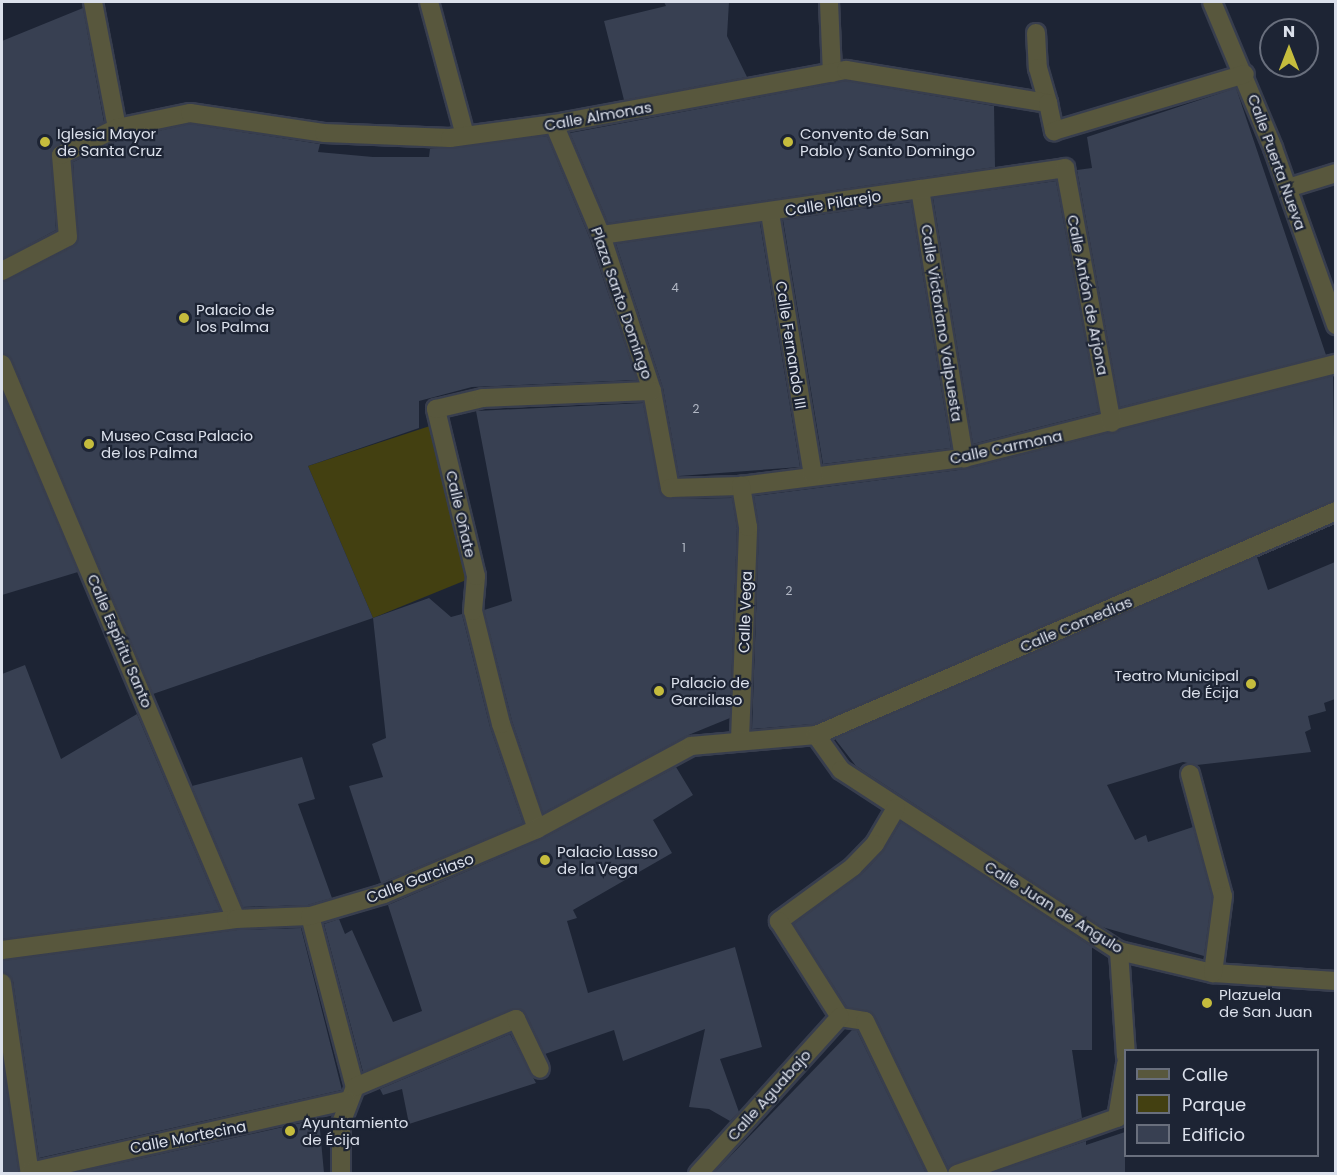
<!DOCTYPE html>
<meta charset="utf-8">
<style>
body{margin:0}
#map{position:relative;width:1337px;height:1175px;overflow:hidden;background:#1d2434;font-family:Poppins,sans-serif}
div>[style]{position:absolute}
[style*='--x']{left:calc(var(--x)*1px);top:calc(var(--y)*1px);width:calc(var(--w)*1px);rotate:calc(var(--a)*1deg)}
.green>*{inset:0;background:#434011}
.building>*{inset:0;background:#384052}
.roads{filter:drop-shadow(2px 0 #383e4e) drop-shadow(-2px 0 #383e4e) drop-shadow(0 2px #383e4e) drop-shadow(0 -2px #383e4e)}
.minor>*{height:18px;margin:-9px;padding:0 9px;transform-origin:9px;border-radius:9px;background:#58573d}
.dots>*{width:16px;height:16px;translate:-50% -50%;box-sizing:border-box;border:3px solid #1d2434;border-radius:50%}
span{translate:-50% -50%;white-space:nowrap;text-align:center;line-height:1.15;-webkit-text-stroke:4.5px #1d2434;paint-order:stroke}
.number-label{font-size:12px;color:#b2b8c5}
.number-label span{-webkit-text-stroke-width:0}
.street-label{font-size:15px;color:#dbe0eb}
.poi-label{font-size:15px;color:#dbe0eb}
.left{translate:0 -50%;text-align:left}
.right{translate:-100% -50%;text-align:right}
.frame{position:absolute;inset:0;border:3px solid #dbe0eb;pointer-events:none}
.legend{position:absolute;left:1124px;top:1049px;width:195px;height:108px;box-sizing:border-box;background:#1d2434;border:2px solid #696f7d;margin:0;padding:8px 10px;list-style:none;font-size:18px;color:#dbe0eb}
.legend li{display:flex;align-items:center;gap:12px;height:30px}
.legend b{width:30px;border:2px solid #696f7d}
.north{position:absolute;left:1259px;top:18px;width:60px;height:60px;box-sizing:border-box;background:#1d2434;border:2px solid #696f7d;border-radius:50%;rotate:0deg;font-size:16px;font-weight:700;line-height:24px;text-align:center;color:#dbe0eb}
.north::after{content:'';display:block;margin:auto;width:21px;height:27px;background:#c5bc3d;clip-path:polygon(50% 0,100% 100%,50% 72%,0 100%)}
</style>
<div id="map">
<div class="green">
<i style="clip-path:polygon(439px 423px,476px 576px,373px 618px,308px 466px)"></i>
</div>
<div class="building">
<i style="clip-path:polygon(664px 2px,729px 2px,727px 36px,747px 77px,624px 100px,604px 21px,666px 6px)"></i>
<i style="clip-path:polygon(83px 8px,104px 122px,51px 150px,56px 230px,2px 259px,2px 41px)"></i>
<i style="clip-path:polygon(846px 81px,994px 106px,995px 167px,608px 223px,570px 133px)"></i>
<i style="clip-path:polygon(1236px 88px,1326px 355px,1120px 407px,1077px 170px,1092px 168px,1087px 137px)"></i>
<i style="clip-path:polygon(190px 124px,320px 144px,318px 152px,373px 157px,429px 157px,430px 149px,547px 136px,590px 239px,637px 380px,472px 387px,419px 401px,419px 428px,308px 466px,373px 618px,153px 694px,12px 360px,2px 353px,2px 282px,77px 243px,73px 162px,121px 139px)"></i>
<i style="clip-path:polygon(1056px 181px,1099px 412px,973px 444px,933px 198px)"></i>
<i style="clip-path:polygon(911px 202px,951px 448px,823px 464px,783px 220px)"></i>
<i style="clip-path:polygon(760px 223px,800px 467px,679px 476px,663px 388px,616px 244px)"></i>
<i style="clip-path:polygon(1333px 376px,1335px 500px,813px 724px,752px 729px,759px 527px,754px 496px,966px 469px)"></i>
<i style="clip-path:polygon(2px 392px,78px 572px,2px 595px)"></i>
<i style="clip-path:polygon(643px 403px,661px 495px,670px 499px,732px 498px,737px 528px,730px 718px,686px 736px,543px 813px,512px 721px,484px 610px,512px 601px,476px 411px)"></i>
<i style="clip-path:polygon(1257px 557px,1268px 590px,1335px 562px,1335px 699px,1324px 703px,1326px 711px,1308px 716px,1311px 729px,1305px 732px,1311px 752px,1197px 765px,1183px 762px,1107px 785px,1135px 840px,1146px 835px,1148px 842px,1193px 827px,1212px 897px,1204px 956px,1102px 927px,856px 766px,835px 739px)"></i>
<i style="clip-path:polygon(429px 598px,451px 617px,462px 614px,490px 727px,523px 823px,381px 883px,349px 786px,383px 777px,372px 744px,386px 738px,373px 618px)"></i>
<i style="clip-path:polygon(25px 665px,61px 759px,137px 714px,220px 910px,2px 939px,2px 674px)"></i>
<i style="clip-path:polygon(302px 757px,315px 799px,298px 804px,332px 898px,308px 905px,243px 907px,192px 786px)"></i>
<i style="clip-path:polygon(676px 767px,693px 795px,653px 820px,672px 853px,573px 910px,577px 918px,567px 921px,588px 993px,735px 947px,762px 1047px,720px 1059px,739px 1112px,730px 1121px,709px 1109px,689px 1107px,705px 1029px,623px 1061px,614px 1030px,545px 1054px,526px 1014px,517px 1008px,363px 1072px,324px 924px,339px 919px,345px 934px,352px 930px,393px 1022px,422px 1011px,388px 905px,542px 839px)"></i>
<i style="clip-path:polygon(901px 822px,1092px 947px,1092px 1050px,1072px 1050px,1082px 1118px,948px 1167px,875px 1016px,847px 1007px,794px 924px,861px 875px,883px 852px)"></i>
<i style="clip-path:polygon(301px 928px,342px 1090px,39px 1158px,13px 981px,2px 972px,2px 961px,237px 930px)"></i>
<i style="clip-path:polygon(852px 1030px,857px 1031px,926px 1173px,714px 1173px)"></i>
<i style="clip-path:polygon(510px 1034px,536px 1083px,409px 1124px,402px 1089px,383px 1095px,380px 1089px)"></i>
<i style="clip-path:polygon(2px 1057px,19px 1173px,2px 1173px)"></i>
<i style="clip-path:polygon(319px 1119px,324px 1173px,75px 1173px)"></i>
<i style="clip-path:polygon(1125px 1132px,1125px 1173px,992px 1173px,1086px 1141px,1086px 1145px)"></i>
</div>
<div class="roads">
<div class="minor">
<i style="--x:93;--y:2;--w:128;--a:79.2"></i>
<i style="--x:429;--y:2;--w:138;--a:74.9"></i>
<i style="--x:829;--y:2;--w:71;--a:87.6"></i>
<i style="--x:1212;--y:2;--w:158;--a:67.3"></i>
<i style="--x:1273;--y:148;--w:188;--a:70.4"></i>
<i style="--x:1036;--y:33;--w:35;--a:87"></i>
<i style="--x:1038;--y:68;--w:36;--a:74"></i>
<i style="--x:554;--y:124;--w:121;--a:67.1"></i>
<i style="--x:601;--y:235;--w:164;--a:71.9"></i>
<i style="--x:652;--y:391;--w:99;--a:79.5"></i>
<i style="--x:670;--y:488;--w:71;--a:-1.6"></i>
<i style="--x:741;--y:486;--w:225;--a:-7.2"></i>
<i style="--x:964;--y:458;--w:384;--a:-14.2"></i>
<i style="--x:1288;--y:188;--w:50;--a:-17.4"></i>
<i style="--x:920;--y:189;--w:273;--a:80.7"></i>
<i style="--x:770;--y:213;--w:266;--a:80.7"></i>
<i style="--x:601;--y:235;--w:469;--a:-8.2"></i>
<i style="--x:1065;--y:168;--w:259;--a:79.6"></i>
<i style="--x:2;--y:271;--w:74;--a:-27.3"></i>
<i style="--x:68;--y:237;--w:82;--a:-94.9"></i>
<i style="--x:61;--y:155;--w:62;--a:-25.7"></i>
<i style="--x:117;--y:128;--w:75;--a:-11.6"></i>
<i style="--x:190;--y:113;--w:135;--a:8.5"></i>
<i style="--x:324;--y:133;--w:126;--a:2.3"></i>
<i style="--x:450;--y:138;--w:105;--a:-7.7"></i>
<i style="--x:554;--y:124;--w:297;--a:-10.5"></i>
<i style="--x:846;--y:70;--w:205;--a:9.3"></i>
<i style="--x:1048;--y:103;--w:29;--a:78"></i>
<i style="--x:1054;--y:131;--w:199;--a:-16.6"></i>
<i style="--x:2;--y:364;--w:602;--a:67.14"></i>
<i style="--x:816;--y:735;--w:43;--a:54.5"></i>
<i style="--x:841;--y:770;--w:332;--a:33.1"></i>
<i style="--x:1119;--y:951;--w:97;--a:13.2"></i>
<i style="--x:1213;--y:973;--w:123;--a:3.7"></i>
<i style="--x:740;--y:739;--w:212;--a:-87.8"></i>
<i style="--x:748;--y:527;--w:42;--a:-99.7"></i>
<i style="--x:1190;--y:774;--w:126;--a:74.9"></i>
<i style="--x:1223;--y:896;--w:78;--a:97.4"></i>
<i style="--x:896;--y:808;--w:42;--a:120.3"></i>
<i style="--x:875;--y:844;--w:32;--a:134"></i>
<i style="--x:853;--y:867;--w:92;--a:143.9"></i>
<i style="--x:779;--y:921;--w:114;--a:57.6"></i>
<i style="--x:840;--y:1017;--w:25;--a:9"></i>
<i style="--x:865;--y:1021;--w:170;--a:64.2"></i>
<i style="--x:537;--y:829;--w:111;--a:-108.9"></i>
<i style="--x:501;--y:724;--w:116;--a:-103.9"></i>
<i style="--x:473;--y:611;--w:35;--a:-85"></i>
<i style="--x:476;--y:576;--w:172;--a:-103.5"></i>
<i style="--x:436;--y:409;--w:48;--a:-13.2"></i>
<i style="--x:483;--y:398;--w:169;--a:-2.4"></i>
<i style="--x:310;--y:916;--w:177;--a:75.3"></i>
<i style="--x:355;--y:1087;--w:40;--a:111"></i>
<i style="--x:341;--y:1124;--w:50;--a:90"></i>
<i style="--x:2;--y:950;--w:236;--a:-7.5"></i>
<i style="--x:236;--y:919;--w:74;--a:-2.3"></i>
<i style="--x:310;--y:916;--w:77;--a:-16.6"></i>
<i style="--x:384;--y:894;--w:166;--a:-23"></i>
<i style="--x:537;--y:829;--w:175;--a:-28.3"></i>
<i style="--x:691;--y:746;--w:125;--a:-5"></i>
<i style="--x:816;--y:735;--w:566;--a:-23.3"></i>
<i style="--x:1119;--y:951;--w:106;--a:86.2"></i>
<i style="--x:2;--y:983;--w:193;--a:81.7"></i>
<i style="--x:355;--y:1087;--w:175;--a:-22.9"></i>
<i style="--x:516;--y:1019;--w:55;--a:64.4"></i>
<i style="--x:30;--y:1172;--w:324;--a:-12.7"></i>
<i style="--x:698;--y:1174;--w:212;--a:-47.9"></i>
<i style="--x:957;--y:1174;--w:170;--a:-19.3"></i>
<i style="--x:1117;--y:1118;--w:55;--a:-80.5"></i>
</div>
</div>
<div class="dots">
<i style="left:45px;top:142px;background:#c5bc3d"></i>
<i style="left:788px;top:142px;background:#c5bc3d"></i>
<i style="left:184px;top:318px;background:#c5bc3d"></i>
<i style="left:89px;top:444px;background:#c5bc3d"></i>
<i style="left:1251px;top:684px;background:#c5bc3d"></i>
<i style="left:659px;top:691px;background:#c5bc3d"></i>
<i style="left:545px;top:860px;background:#c5bc3d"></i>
<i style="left:1207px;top:1003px;background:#c5bc3d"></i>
<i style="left:290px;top:1131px;background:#c5bc3d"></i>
</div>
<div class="number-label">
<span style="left:675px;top:288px">4</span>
<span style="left:696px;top:409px">2</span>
<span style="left:684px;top:548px">1</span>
<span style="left:789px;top:591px">2</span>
</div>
<div class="street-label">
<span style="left:598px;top:116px;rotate:-10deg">Calle Almonas</span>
<span style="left:1277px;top:162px;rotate:70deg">Calle Puerta Nueva</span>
<span style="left:833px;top:203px;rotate:-9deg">Calle Pilarejo</span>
<span style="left:1088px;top:295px;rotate:79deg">Calle Antón de Arjona</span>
<span style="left:622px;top:303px;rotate:71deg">Plaza Santo Domingo</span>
<span style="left:942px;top:323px;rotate:81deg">Calle Victoriano Valpuesta</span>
<span style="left:791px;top:345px;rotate:81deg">Calle Fernando III</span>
<span style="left:1006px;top:447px;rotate:-12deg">Calle Carmona</span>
<span style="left:461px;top:514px;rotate:77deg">Calle Oñate</span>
<span style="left:745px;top:612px;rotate:-88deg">Calle Vega</span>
<span style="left:1076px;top:624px;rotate:-23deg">Calle Comedias</span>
<span style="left:120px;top:641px;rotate:67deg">Calle Espíritu Santo</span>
<span style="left:420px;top:878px;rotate:-21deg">Calle Garcilaso</span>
<span style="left:1054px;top:907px;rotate:32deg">Calle Juan de Angulo</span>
<span style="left:769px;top:1095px;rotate:-48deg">Calle Aguabajo</span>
<span style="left:188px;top:1137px;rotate:-11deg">Calle Mortecina</span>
</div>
<div class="poi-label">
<span class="left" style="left:57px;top:142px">Iglesia Mayor<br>de Santa Cruz</span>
<span class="left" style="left:800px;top:142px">Convento de San<br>Pablo y Santo Domingo</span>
<span class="left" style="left:196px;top:318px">Palacio de<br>los Palma</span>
<span class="left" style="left:101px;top:444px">Museo Casa Palacio<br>de los Palma</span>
<span class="right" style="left:1239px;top:684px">Teatro Municipal<br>de Écija</span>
<span class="left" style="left:671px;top:691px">Palacio de<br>Garcilaso</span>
<span class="left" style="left:557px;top:860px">Palacio Lasso<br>de la Vega</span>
<span class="left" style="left:1219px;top:1003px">Plazuela<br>de San Juan</span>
<span class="left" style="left:302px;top:1131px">Ayuntamiento<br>de Écija</span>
</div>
<div class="frame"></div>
<ul class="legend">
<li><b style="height:8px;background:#58573d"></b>Calle</li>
<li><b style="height:16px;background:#434011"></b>Parque</li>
<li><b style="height:16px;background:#384052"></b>Edificio</li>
</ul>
<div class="north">N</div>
</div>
